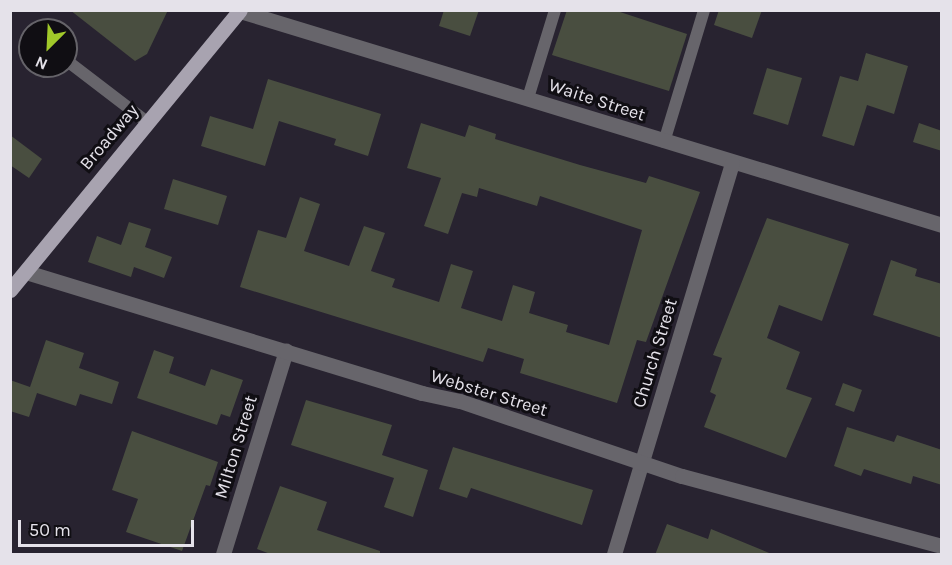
<!DOCTYPE html>
<style>
body{margin:0}
#map{position:relative;width:952px;height:565px;overflow:hidden;background:#282330;font-family:Karla,sans-serif}
div>[style]{position:absolute}
[style*='--x']{left:calc(var(--x)*1px);top:calc(var(--y)*1px);width:calc(var(--w)*1px);rotate:calc(var(--a)*1deg)}
.building>*{inset:0;background:#494e40}
.service>*{height:12px;margin:-6px;padding:0 6px;transform-origin:6px;border-radius:6px;background:#67656b}
.minor>*{height:15px;margin:-7.5px;padding:0 7.5px;transform-origin:7.5px;border-radius:7.5px;background:#67656b}
.tertiary>*{height:15px;margin:-7.5px;padding:0 7.5px;transform-origin:7.5px;border-radius:7.5px;background:#67656b}
.primary>*{height:15px;margin:-7.5px;padding:0 7.5px;transform-origin:7.5px;border-radius:7.5px;background:#a8a3b0}
span{translate:-50% -50%;white-space:nowrap;text-align:center;line-height:1.15;-webkit-text-stroke:6px #100e13;paint-order:stroke}
.street-label{font-size:18px;color:#e5e2ea}
.frame{position:absolute;inset:0;border:12px solid #e5e2ea;pointer-events:none}
.north{position:absolute;left:18px;top:18px;width:60px;height:60px;box-sizing:border-box;background:#100e13;border:2px solid #656369;border-radius:50%;rotate:204deg;font-size:16px;font-weight:700;line-height:24px;text-align:center;color:#e5e2ea}
.north::after{content:'';display:block;margin:auto;width:21px;height:27px;background:#a1c92a;clip-path:polygon(50% 0,100% 100%,50% 72%,0 100%)}
.scale{position:absolute;left:18px;top:520px;width:176px;height:27px;box-sizing:border-box;border:3px solid #e5e2ea;border-top:0;padding-left:8px;font-size:18px;line-height:21px;white-space:nowrap;color:#e5e2ea;-webkit-text-stroke:4px #100e13;paint-order:stroke}
</style>
<div id="map">
<div class="building">
<i style="clip-path:polygon(70px 10px,168px 10px,147px 54px,135px 61px)"></i>
<i style="clip-path:polygon(444px 10px,479px 10px,470px 36px,439px 26px)"></i>
<i style="clip-path:polygon(567px 10px,614px 10px,687px 34px,669px 91px,552px 55px)"></i>
<i style="clip-path:polygon(719px 10px,762px 10px,752px 38px,714px 25px)"></i>
<i style="clip-path:polygon(866px 53px,908px 66px,894px 114px,867px 105px,854px 146px,822px 136px,840px 76px,858px 81px)"></i>
<i style="clip-path:polygon(767px 68px,802px 78px,788px 125px,753px 114px)"></i>
<i style="clip-path:polygon(268px 79px,381px 114px,368px 156px,334px 145px,336px 139px,279px 121px,265px 166px,201px 146px,210px 116px,253px 129px)"></i>
<i style="clip-path:polygon(421px 123px,465px 137px,469px 125px,496px 134px,495px 139px,580px 165px,646px 183px,649px 176px,700px 192px,646px 342px,637px 340px,617px 403px,520px 373px,524px 359px,488px 348px,483px 362px,240px 287px,258px 230px,286px 238px,300px 197px,320px 204px,304px 251px,349px 266px,364px 226px,385px 233px,371px 271px,395px 279px,392px 287px,439px 302px,451px 264px,473px 271px,461px 308px,502px 321px,513px 285px,535px 292px,529px 313px,568px 325px,566px 332px,609px 345px,642px 230px,540px 196px,537px 206px,479px 188px,477px 197px,462px 193px,448px 234px,424px 226px,441px 178px,407px 168px)"></i>
<i style="clip-path:polygon(919px 123px,942px 131px,942px 151px,913px 142px)"></i>
<i style="clip-path:polygon(10px 135px,42px 159px,29px 178px,10px 165px)"></i>
<i style="clip-path:polygon(173px 179px,227px 196px,218px 225px,164px 209px)"></i>
<i style="clip-path:polygon(767px 218px,849px 244px,822px 321px,779px 305px,767px 338px,800px 352px,786px 389px,812px 398px,786px 458px,704px 427px,716px 395px,710px 392px,722px 358px,713px 355px)"></i>
<i style="clip-path:polygon(129px 222px,151px 229px,145px 247px,172px 257px,164px 278px,134px 267px,131px 277px,88px 262px,97px 236px,121px 245px)"></i>
<i style="clip-path:polygon(891px 260px,917px 269px,915px 276px,942px 284px,942px 338px,873px 315px)"></i>
<i style="clip-path:polygon(46px 340px,84px 353px,79px 368px,119px 382px,112px 404px,80px 394px,76px 406px,37px 393px,29px 417px,10px 411px,10px 380px,30px 387px)"></i>
<i style="clip-path:polygon(154px 350px,174px 357px,169px 373px,205px 386px,211px 369px,243px 380px,230px 417px,221px 414px,217px 425px,137px 398px)"></i>
<i style="clip-path:polygon(843px 383px,862px 390px,854px 412px,835px 405px)"></i>
<i style="clip-path:polygon(306px 400px,392px 425px,382px 455px,428px 470px,413px 517px,384px 507px,394px 478px,291px 445px)"></i>
<i style="clip-path:polygon(847px 427px,894px 442px,897px 435px,942px 450px,942px 485px,913px 476px,911px 484px,864px 469px,861px 476px,834px 466px)"></i>
<i style="clip-path:polygon(132px 431px,218px 462px,210px 486px,206px 485px,182px 551px,126px 532px,138px 499px,112px 490px)"></i>
<i style="clip-path:polygon(453px 447px,593px 490px,582px 525px,471px 488px,467px 498px,439px 489px)"></i>
<i style="clip-path:polygon(280px 486px,327px 502px,317px 530px,380px 551px,380px 555px,273px 555px,257px 549px)"></i>
<i style="clip-path:polygon(667px 524px,708px 539px,711px 529px,774px 555px,655px 555px)"></i>
</div>
<div class="service">
<i style="--x:66;--y:60;--w:102;--a:37.4"></i>
<i style="--x:528;--y:98;--w:92;--a:-72.9"></i>
<i style="--x:664;--y:142;--w:138;--a:-73.1"></i>
</div>
<div class="minor">
<i style="--x:240;--y:11;--w:734;--a:16.95"></i>
<i style="--x:223;--y:554;--w:213;--a:-72.8"></i>
<i style="--x:614;--y:554;--w:408;--a:-73.2"></i>
</div>
<div class="tertiary">
<i style="--x:26;--y:272;--w:414;--a:17"></i>
<i style="--x:422;--y:393;--w:39;--a:12"></i>
<i style="--x:460;--y:401;--w:234;--a:18.7"></i>
<i style="--x:682;--y:476;--w:269;--a:15.1"></i>
</div>
<div class="primary">
<i style="--x:10;--y:290;--w:362;--a:-50.6"></i>
</div>
<div class="street-label">
<span style="left:597px;top:100px;rotate:18deg">Waite Street</span>
<span style="left:109px;top:137px;rotate:-50deg">Broadway</span>
<span style="left:655px;top:353px;rotate:-73deg">Church Street</span>
<span style="left:489px;top:393px;rotate:17deg">Webster Street</span>
<span style="left:236px;top:447px;rotate:-73deg">Milton Street</span>
</div>
<div class="frame"></div>
<div class="north">N</div>
<div class="scale">50 m</div>
</div>
